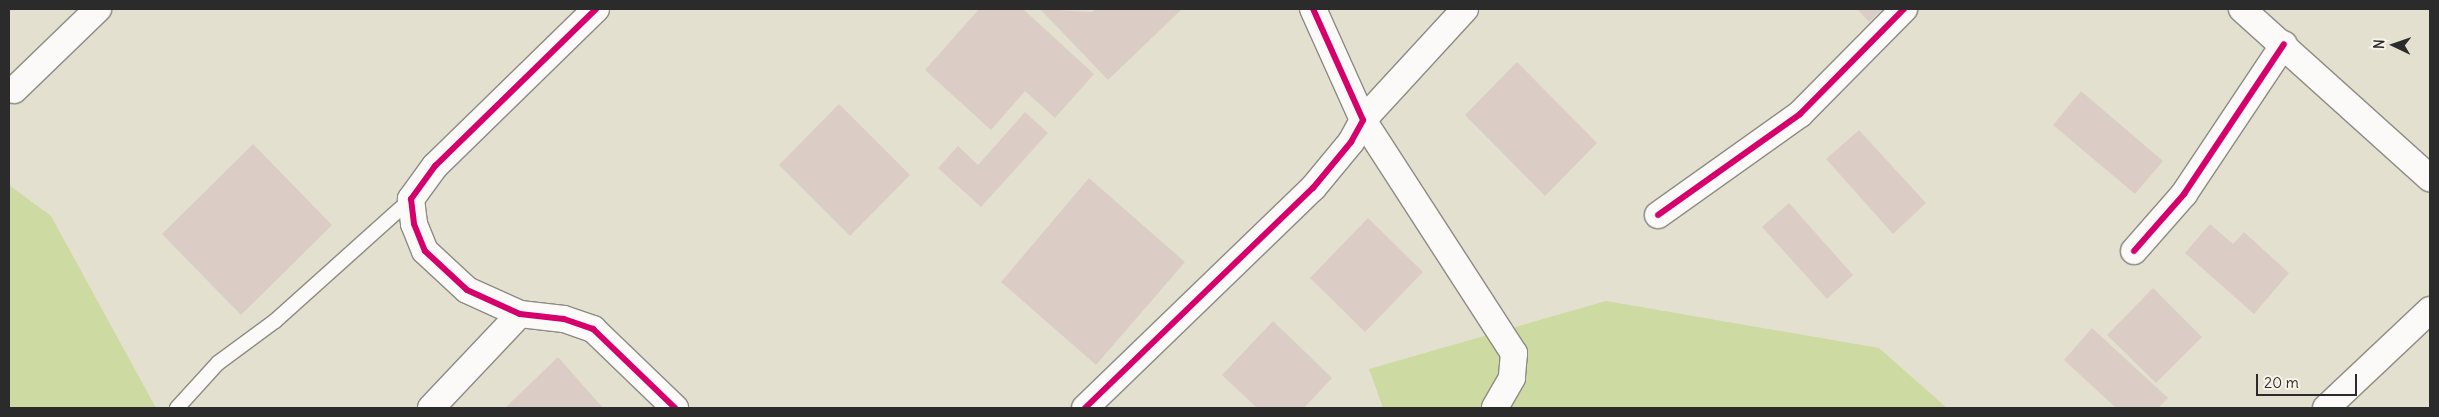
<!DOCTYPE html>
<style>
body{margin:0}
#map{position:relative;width:2439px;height:417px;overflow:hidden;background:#e4e0cf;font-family:Delius,sans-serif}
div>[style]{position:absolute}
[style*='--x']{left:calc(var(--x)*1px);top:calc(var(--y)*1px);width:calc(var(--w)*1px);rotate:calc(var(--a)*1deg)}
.green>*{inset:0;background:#cddaa1}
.building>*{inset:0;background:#dbcdc5}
.roads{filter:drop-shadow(1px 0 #8d8b83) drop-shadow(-1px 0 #8d8b83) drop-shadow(0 1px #8d8b83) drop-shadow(0 -1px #8d8b83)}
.lane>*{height:14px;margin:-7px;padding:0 7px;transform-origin:7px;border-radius:7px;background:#fbfaf8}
.street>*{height:26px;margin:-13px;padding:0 13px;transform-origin:13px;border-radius:13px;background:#fbfaf8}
.cycleway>*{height:6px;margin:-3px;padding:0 3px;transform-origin:3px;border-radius:3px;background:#d6006c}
span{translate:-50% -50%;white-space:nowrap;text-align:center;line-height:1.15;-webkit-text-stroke:5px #f7f3e8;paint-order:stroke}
.frame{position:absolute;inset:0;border:10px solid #2b2b2b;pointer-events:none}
.north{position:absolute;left:2369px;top:20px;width:50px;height:50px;-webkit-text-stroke:4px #f7f3e8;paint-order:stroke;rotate:273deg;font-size:14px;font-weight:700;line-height:20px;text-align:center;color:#2b2b2b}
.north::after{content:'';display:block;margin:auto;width:18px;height:22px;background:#2b2b2b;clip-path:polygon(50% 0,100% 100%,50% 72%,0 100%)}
.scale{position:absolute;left:2256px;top:374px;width:101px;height:22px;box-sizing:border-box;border:2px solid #2b2b2b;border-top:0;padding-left:6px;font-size:15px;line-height:18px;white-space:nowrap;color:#2b2b2b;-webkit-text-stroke:4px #f7f3e8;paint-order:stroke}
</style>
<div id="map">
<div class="green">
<i style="clip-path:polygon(9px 185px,51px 216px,156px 408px,9px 408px)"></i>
<i style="clip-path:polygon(1606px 301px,1879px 348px,1947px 408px,1383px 408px,1369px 369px)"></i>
</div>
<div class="building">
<i style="clip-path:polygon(979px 9px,1023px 9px,1094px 74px,1055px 118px,1025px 91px,991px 130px,925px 70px)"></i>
<i style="clip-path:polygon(1040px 9px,1092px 12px,1096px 9px,1182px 9px,1108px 80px)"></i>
<i style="clip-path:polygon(1857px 9px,1883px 9px,1869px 22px)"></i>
<i style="clip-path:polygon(1517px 62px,1597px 143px,1545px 196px,1465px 115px)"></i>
<i style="clip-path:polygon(2081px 91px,2163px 161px,2135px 194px,2053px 125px)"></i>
<i style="clip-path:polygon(839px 104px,910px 175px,850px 236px,779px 165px)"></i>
<i style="clip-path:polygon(1025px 112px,1048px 133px,981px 207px,938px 168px,958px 146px,978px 165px)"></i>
<i style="clip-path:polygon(1859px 130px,1926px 203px,1893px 234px,1826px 159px)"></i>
<i style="clip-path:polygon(253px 144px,332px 225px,241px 315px,162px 234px)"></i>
<i style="clip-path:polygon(1089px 178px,1185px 262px,1096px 365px,1001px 282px)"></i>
<i style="clip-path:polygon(1789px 203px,1853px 275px,1827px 299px,1762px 227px)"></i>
<i style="clip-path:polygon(1368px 218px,1423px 272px,1365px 332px,1310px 278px)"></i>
<i style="clip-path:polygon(2210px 224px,2233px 244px,2244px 232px,2289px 273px,2254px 314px,2185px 253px)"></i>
<i style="clip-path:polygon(2153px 288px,2202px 337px,2156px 383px,2107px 335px)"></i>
<i style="clip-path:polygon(1273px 321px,1332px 378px,1304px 408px,1257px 408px,1222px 375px)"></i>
<i style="clip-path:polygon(2092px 328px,2168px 398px,2158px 408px,2116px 408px,2064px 360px)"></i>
<i style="clip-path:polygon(558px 357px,603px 408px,505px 408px)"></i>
</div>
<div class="roads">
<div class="lane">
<i style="--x:177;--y:408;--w:61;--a:-47.7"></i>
<i style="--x:218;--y:363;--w:71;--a:-36.4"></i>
<i style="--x:275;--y:321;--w:183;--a:-41.9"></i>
</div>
<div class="street">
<i style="--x:596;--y:9;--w:225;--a:135.7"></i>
<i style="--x:435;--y:166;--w:41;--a:126"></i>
<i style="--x:411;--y:199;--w:25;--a:83"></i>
<i style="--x:414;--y:224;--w:29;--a:68"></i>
<i style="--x:425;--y:251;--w:57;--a:42.9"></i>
<i style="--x:467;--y:290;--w:58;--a:24.4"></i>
<i style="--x:520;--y:314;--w:44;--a:6.5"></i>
<i style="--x:564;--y:319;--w:31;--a:19"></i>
<i style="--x:593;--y:329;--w:114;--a:43.9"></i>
<i style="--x:1465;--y:9;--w:151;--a:132.6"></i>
<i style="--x:1363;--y:120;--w:278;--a:57.1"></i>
<i style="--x:1514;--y:353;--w:25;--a:95"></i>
<i style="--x:1512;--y:378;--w:34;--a:120"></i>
<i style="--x:2242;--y:9;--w:253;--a:42"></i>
<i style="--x:14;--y:90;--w:117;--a:-44"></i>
<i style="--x:1658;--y:215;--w:174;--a:-35.4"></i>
<i style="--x:1800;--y:114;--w:148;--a:-45.3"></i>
<i style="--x:2134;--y:251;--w:76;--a:-48.7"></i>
<i style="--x:2184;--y:194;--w:180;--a:-56.3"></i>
<i style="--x:431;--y:408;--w:129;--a:-46.6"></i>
<i style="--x:1085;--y:408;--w:317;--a:-44"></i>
<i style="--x:1313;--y:188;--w:60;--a:-50.4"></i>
<i style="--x:1351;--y:142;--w:25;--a:-61"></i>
<i style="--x:1363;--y:120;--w:122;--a:-114.2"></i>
<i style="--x:2326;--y:408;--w:143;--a:-43.3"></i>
</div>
</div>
<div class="cycleway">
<i style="--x:596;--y:9;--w:225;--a:135.7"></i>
<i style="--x:435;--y:166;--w:41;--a:126"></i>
<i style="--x:411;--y:199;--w:25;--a:83"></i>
<i style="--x:414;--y:224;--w:29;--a:68"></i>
<i style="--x:425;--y:251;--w:57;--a:42.9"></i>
<i style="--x:467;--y:290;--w:58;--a:24.4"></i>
<i style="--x:520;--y:314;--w:44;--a:6.5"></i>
<i style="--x:564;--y:319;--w:31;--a:19"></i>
<i style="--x:593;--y:329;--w:114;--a:43.9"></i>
<i style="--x:1658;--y:215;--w:174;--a:-35.4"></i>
<i style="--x:1800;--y:114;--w:148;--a:-45.3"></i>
<i style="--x:2134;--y:251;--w:76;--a:-48.7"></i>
<i style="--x:2184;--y:194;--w:180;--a:-56.3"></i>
<i style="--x:1085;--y:408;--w:317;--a:-44"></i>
<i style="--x:1313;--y:188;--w:60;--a:-50.4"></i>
<i style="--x:1351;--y:142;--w:25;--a:-61"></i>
<i style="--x:1363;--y:120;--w:122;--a:-114.2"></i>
</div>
<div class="frame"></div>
<div class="north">N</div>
<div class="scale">20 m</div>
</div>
